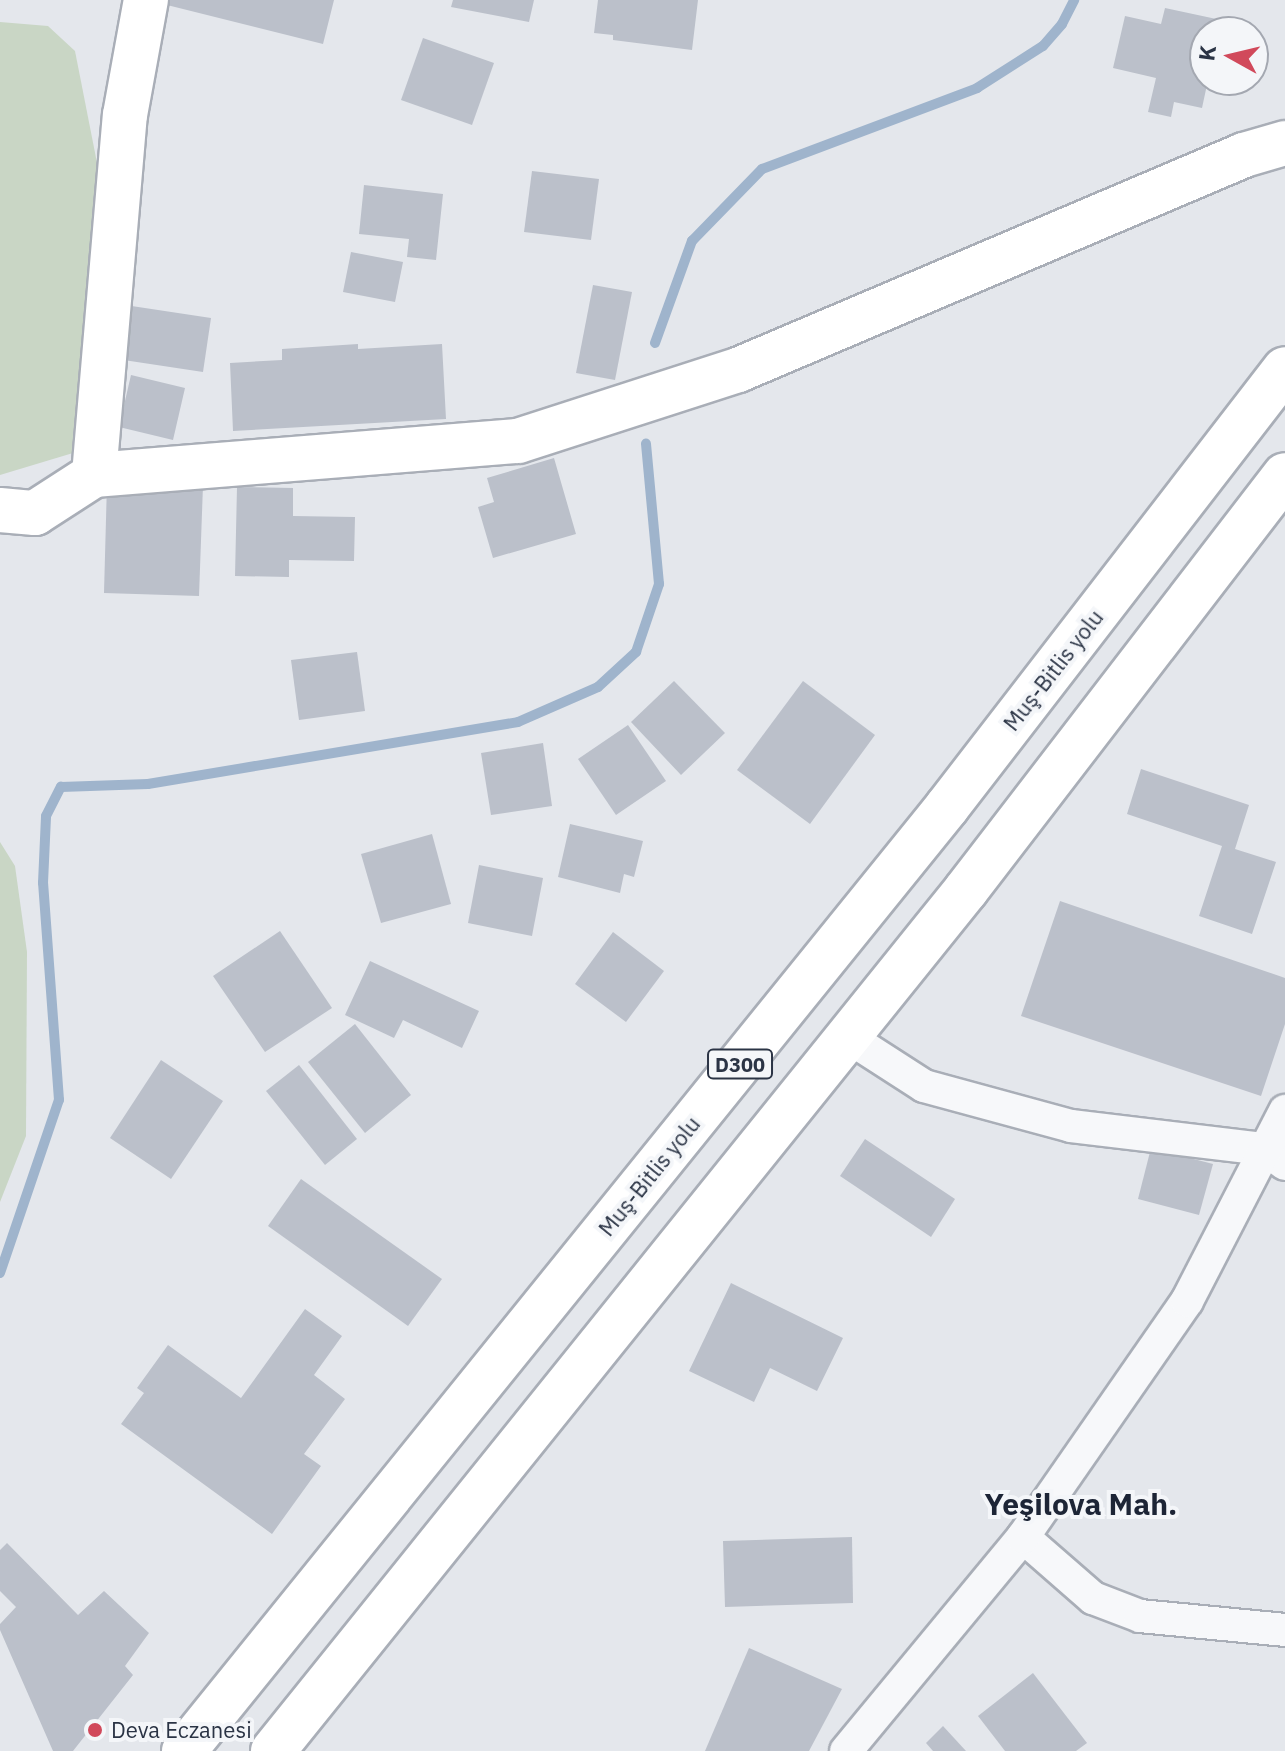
<!DOCTYPE html>
<meta charset="utf-8">
<style>
body{margin:0}
#map{position:relative;width:1285px;height:1751px;overflow:hidden;background:#e4e7ec;font-family:"IBM Plex Sans",sans-serif}
div>[style]{position:absolute}
[style*='--x']{left:calc(var(--x)*1px);top:calc(var(--y)*1px);width:calc(var(--w)*1px);rotate:calc(var(--a)*1deg)}
.green>*{inset:0;background:#c9d6c5}
.stream>*{height:10px;margin:-5px;padding:0 5px;transform-origin:5px;border-radius:5px;background:#9fb4cc}
.building>*{inset:0;background:#bbc0ca}
.roads{filter:drop-shadow(2px 0 #a9aeb7) drop-shadow(-2px 0 #a9aeb7) drop-shadow(0 2px #a9aeb7) drop-shadow(0 -2px #a9aeb7)}
.street>*{height:32px;margin:-16px;padding:0 16px;transform-origin:16px;border-radius:16px;background:#f7f8fa}
.secondary>*{height:44px;margin:-22px;padding:0 22px;transform-origin:22px;border-radius:22px;background:#fff}
.highway>*{height:44px;margin:-22px;padding:0 22px;transform-origin:22px;border-radius:22px;background:#fff}
.dots>*{width:22px;height:22px;translate:-50% -50%;box-sizing:border-box;border:4px solid #f4f6f9;border-radius:50%}
span{translate:-50% -50%;white-space:nowrap;text-align:center;line-height:1.15;-webkit-text-stroke:8px #f4f6f9;paint-order:stroke}
.shield-label span{padding:2px 6px;background:#f4f6f9;border:2px solid;border-radius:6px;-webkit-text-stroke-width:0}
.shield-label{font-size:20px;color:#2b3445;font-weight:700}
.street-label{font-size:22px;color:#2b3445}
.poi-label{font-size:22px;color:#2b3445}
.left{translate:0 -50%;text-align:left}
.district-label{font-size:30px;color:#1d2536;font-weight:700}
.north{position:absolute;left:1189px;top:16px;width:80px;height:80px;box-sizing:border-box;background:#f4f6f9;border:2px solid #a4a8b1;border-radius:50%;rotate:278deg;font-size:22px;font-weight:700;line-height:32px;text-align:center;color:#2b3445}
.north::after{content:'';display:block;margin:auto;width:28px;height:36px;background:#d1495b;clip-path:polygon(50% 0,100% 100%,50% 72%,0 100%)}
</style>
<div id="map">
<div class="green">
<i style="clip-path:polygon(0 22px,48px 26px,75px 51px,98px 168px,97px 340px,73px 453px,0 475px)"></i>
<i style="clip-path:polygon(0 842px,15px 866px,27px 952px,26px 1136px,0 1202px)"></i>
</div>
<div class="stream">
<i style="--x:655;--y:343;--w:109;--a:-70.1"></i>
<i style="--x:692;--y:241;--w:100;--a:-45.8"></i>
<i style="--x:762;--y:169;--w:230;--a:-20.6"></i>
<i style="--x:977;--y:88;--w:78;--a:-32.5"></i>
<i style="--x:1043;--y:46;--w:29;--a:-49"></i>
<i style="--x:1062;--y:24;--w:27;--a:-63"></i>
<i style="--x:0;--y:1273;--w:183;--a:-71.2"></i>
<i style="--x:59;--y:1100;--w:218;--a:-94.2"></i>
<i style="--x:43;--y:883;--w:67;--a:-87.4"></i>
<i style="--x:46;--y:816;--w:33;--a:-63"></i>
<i style="--x:61;--y:787;--w:87;--a:-2"></i>
<i style="--x:148;--y:784;--w:375;--a:-9.5"></i>
<i style="--x:518;--y:722;--w:87;--a:-23.6"></i>
<i style="--x:598;--y:687;--w:52;--a:-42.6"></i>
<i style="--x:636;--y:652;--w:72;--a:-71.3"></i>
<i style="--x:659;--y:584;--w:141;--a:-95.3"></i>
</div>
<div class="building">
<i style="clip-path:polygon(160px 0,334px 0,323px 44px,159px 3px)"></i>
<i style="clip-path:polygon(453px 0,534px 0,529px 22px,451px 7px)"></i>
<i style="clip-path:polygon(598px 0,698px 0,692px 50px,613px 40px,613px 35px,594px 33px)"></i>
<i style="clip-path:polygon(1165px 8px,1221px 20px,1219px 32px,1205px 32px,1205px 80px,1208px 80px,1202px 108px,1174px 102px,1171px 117px,1148px 112px,1156px 78px,1113px 68px,1125px 16px,1161px 24px)"></i>
<i style="clip-path:polygon(423px 38px,494px 63px,472px 125px,401px 100px)"></i>
<i style="clip-path:polygon(532px 171px,599px 179px,591px 240px,524px 232px)"></i>
<i style="clip-path:polygon(364px 185px,443px 194px,436px 260px,407px 257px,409px 239px,359px 234px)"></i>
<i style="clip-path:polygon(351px 252px,403px 262px,395px 302px,343px 292px)"></i>
<i style="clip-path:polygon(593px 285px,632px 292px,615px 380px,576px 373px)"></i>
<i style="clip-path:polygon(125px 305px,211px 318px,203px 372px,117px 359px)"></i>
<i style="clip-path:polygon(358px 344px,358px 349px,442px 344px,446px 419px,233px 431px,230px 363px,282px 360px,282px 349px)"></i>
<i style="clip-path:polygon(131px 375px,185px 388px,173px 440px,119px 427px)"></i>
<i style="clip-path:polygon(554px 458px,576px 534px,493px 558px,478px 507px,494px 502px,487px 478px)"></i>
<i style="clip-path:polygon(107px 483px,203px 485px,199px 596px,104px 593px)"></i>
<i style="clip-path:polygon(237px 487px,293px 488px,293px 516px,355px 517px,354px 561px,289px 560px,289px 577px,235px 576px)"></i>
<i style="clip-path:polygon(357px 652px,365px 711px,299px 720px,291px 660px)"></i>
<i style="clip-path:polygon(674px 681px,725px 733px,681px 775px,631px 722px)"></i>
<i style="clip-path:polygon(803px 681px,875px 735px,810px 824px,737px 770px)"></i>
<i style="clip-path:polygon(628px 725px,666px 781px,616px 815px,578px 759px)"></i>
<i style="clip-path:polygon(543px 743px,552px 806px,491px 815px,481px 753px)"></i>
<i style="clip-path:polygon(1141px 769px,1249px 805px,1235px 849px,1276px 862px,1252px 934px,1199px 916px,1222px 846px,1127px 814px)"></i>
<i style="clip-path:polygon(570px 824px,643px 841px,634px 877px,624px 874px,620px 893px,558px 877px)"></i>
<i style="clip-path:polygon(432px 834px,451px 904px,381px 923px,361px 854px)"></i>
<i style="clip-path:polygon(479px 865px,543px 878px,532px 936px,468px 923px)"></i>
<i style="clip-path:polygon(1060px 901px,1285px 978px,1285px 1024px,1261px 1096px,1021px 1016px)"></i>
<i style="clip-path:polygon(280px 931px,332px 1008px,265px 1052px,213px 976px)"></i>
<i style="clip-path:polygon(613px 932px,664px 971px,626px 1022px,575px 984px)"></i>
<i style="clip-path:polygon(370px 961px,479px 1011px,462px 1048px,403px 1020px,394px 1038px,345px 1015px)"></i>
<i style="clip-path:polygon(355px 1024px,411px 1095px,365px 1133px,308px 1062px)"></i>
<i style="clip-path:polygon(161px 1060px,223px 1101px,171px 1179px,110px 1138px)"></i>
<i style="clip-path:polygon(299px 1065px,357px 1139px,325px 1165px,266px 1091px)"></i>
<i style="clip-path:polygon(865px 1139px,955px 1199px,931px 1237px,840px 1176px)"></i>
<i style="clip-path:polygon(1151px 1148px,1213px 1164px,1199px 1215px,1138px 1199px)"></i>
<i style="clip-path:polygon(301px 1179px,442px 1279px,408px 1326px,268px 1226px)"></i>
<i style="clip-path:polygon(731px 1283px,843px 1338px,817px 1391px,770px 1368px,754px 1402px,689px 1371px)"></i>
<i style="clip-path:polygon(305px 1309px,342px 1336px,314px 1375px,345px 1399px,304px 1454px,321px 1466px,272px 1534px,121px 1424px,144px 1393px,137px 1388px,168px 1345px,241px 1398px)"></i>
<i style="clip-path:polygon(852px 1537px,853px 1603px,725px 1607px,723px 1541px)"></i>
<i style="clip-path:polygon(7px 1543px,78px 1615px,104px 1591px,149px 1633px,125px 1666px,133px 1675px,73px 1751px,53px 1751px,0 1630px,0 1624px,16px 1607px,0 1591px,0 1550px)"></i>
<i style="clip-path:polygon(749px 1648px,842px 1689px,809px 1751px,705px 1751px)"></i>
<i style="clip-path:polygon(1033px 1673px,1087px 1743px,1076px 1751px,1005px 1751px,978px 1716px)"></i>
<i style="clip-path:polygon(943px 1726px,966px 1751px,933px 1751px,926px 1743px)"></i>
</div>
<div class="roads">
<div class="street">
<i style="--x:848;--y:1037;--w:90;--a:32.8"></i>
<i style="--x:924;--y:1086;--w:152;--a:15.2"></i>
<i style="--x:1071;--y:1126;--w:195;--a:6.8"></i>
<i style="--x:1265;--y:1149;--w:25;--a:37"></i>
<i style="--x:1023;--y:1537;--w:93;--a:41.1"></i>
<i style="--x:1093;--y:1598;--w:50;--a:21"></i>
<i style="--x:1140;--y:1616;--w:146;--a:5.5"></i>
<i style="--x:846;--y:1751;--w:278;--a:-50.4"></i>
<i style="--x:1023;--y:1537;--w:287;--a:-55.2"></i>
<i style="--x:1187;--y:1301;--w:214;--a:-62.7"></i>
</div>
<div class="secondary">
<i style="--x:94;--y:475;--w:361;--a:-85.1"></i>
<i style="--x:125;--y:115;--w:117;--a:-79.7"></i>
<i style="--x:0;--y:510;--w:35;--a:5"></i>
<i style="--x:35;--y:513;--w:70;--a:-32.8"></i>
<i style="--x:94;--y:475;--w:425;--a:-4.6"></i>
<i style="--x:518;--y:441;--w:231;--a:-17.9"></i>
<i style="--x:738;--y:370;--w:550;--a:-23.02"></i>
<i style="--x:1244;--y:155;--w:43;--a:-16.3"></i>
</div>
<div class="highway">
<i style="--x:184;--y:1751;--w:1214;--a:-51.05"></i>
<i style="--x:947;--y:807;--w:553;--a:-52.34"></i>
<i style="--x:273;--y:1751;--w:1105;--a:-51.17"></i>
<i style="--x:966;--y:890;--w:523;--a:-52.45"></i>
</div>
</div>
<div class="dots">
<i style="left:95px;top:1730px;background:#d1495b"></i>
</div>
<div class="shield-label">
<span style="left:740px;top:1064px">D300</span>
</div>
<div class="street-label">
<span style="left:1053px;top:670px;rotate:-52deg">Muş-Bitlis yolu</span>
<span style="left:649px;top:1176px;rotate:-51deg">Muş-Bitlis yolu</span>
</div>
<div class="poi-label">
<span class="left" style="left:111px;top:1730px">Deva Eczanesi</span>
</div>
<div class="district-label">
<span style="left:1081px;top:1504px">Yeşilova Mah.</span>
</div>
<div class="north">K</div>
</div>
